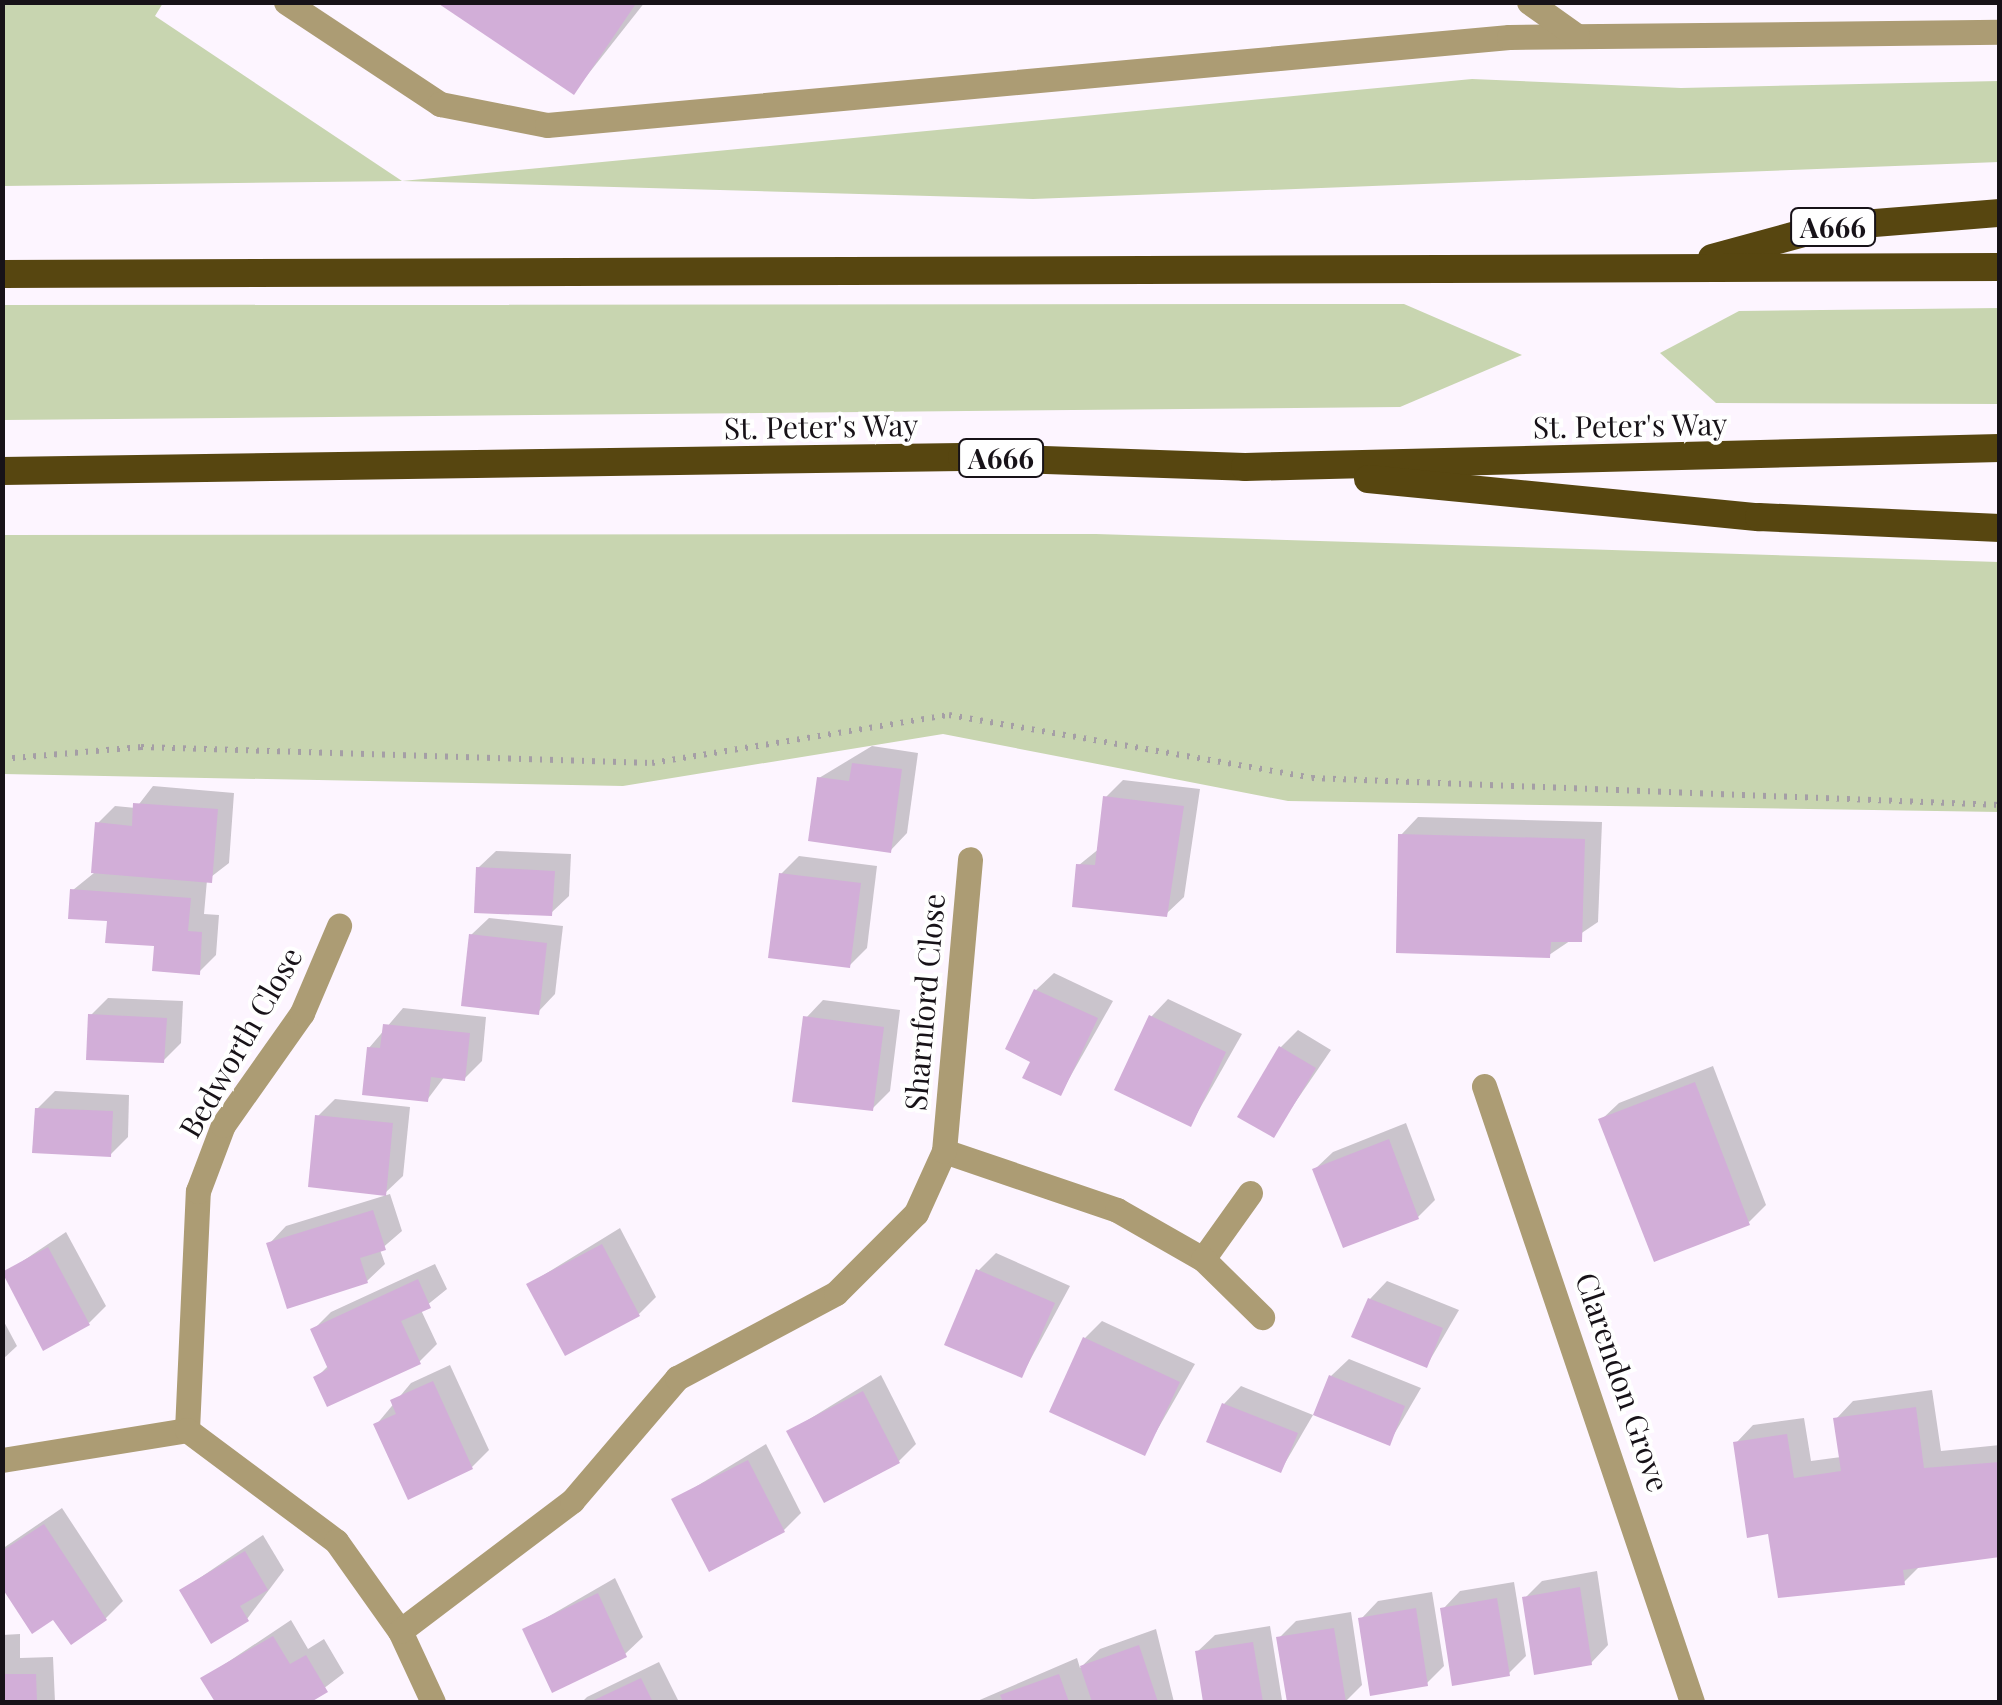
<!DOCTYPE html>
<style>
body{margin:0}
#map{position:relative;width:2002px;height:1705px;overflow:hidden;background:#fdf5ff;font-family:"Playfair Display",serif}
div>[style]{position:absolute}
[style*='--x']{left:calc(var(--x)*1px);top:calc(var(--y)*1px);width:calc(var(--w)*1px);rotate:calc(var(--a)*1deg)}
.green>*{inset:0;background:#c8d5b0}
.shadow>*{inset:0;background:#0003}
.building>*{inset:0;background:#d2aed8}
.path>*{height:6px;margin-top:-3px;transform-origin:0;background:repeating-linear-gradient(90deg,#a59ea6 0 2.5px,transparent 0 10.5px)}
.service>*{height:25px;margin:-12.5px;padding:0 12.5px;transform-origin:12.5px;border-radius:12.5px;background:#ac9c74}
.minor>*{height:25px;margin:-12.5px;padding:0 12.5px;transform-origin:12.5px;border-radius:12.5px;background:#ac9c74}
.trunk>*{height:28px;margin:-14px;padding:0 14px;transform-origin:14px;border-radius:14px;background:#574610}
span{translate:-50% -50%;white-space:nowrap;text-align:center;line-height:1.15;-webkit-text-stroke:8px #fff;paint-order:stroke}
.shield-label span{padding:2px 8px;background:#fff;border:2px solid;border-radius:8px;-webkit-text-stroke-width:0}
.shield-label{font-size:28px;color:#171218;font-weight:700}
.street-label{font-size:30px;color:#171218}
.frame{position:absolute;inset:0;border:5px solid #171218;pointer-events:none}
</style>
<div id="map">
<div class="green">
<i style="clip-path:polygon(2px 3px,163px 3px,155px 16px,402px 181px,1472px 79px,1681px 88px,1999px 81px,1999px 162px,1033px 199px,402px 181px,3px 186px)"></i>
<i style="clip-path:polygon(1404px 304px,1522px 355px,1400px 407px,3px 420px,3px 305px)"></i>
<i style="clip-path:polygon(1999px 308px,1999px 404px,1716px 403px,1660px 353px,1739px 311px)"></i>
<i style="clip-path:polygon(1096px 534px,1999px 562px,1999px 812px,1288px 801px,943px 734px,623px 786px,3px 774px,3px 535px)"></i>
</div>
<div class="shadow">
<i style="clip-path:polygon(440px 2px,645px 2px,574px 92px)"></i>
<i style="clip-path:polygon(872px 746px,918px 753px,907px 833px,890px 851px,819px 778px)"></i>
<i style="clip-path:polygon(1123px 780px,1200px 789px,1184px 897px,1166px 914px,1079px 865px,1100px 848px,1105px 798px)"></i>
<i style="clip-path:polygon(153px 786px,234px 793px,229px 863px,207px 880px,204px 914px,219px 915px,216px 955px,199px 972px,73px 890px,94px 873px,98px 823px,115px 806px,136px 808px)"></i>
<i style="clip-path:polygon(1418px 817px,1602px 822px,1598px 922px,1549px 955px,1401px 835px)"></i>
<i style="clip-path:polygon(496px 851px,571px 854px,569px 896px,551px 913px,478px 868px)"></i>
<i style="clip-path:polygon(799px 856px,877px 866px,867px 948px,849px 966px,781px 874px)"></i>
<i style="clip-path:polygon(489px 918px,563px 926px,555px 994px,538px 1012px,471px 935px)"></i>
<i style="clip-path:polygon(1054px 973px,1113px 1001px,1061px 1093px,1033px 1061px,1036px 990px)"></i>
<i style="clip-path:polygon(108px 998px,183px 1001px,181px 1043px,163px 1061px,90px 1016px)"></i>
<i style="clip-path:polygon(1168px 999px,1242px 1034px,1191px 1124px,1151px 1017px)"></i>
<i style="clip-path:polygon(823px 1000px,900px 1010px,890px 1091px,872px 1109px,806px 1018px)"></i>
<i style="clip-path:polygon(403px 1008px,486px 1017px,482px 1061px,464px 1079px,445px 1076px,427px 1100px,369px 1048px)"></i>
<i style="clip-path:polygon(1298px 1030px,1331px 1050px,1273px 1135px,1281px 1047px)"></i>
<i style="clip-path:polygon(1713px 1066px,1766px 1205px,1749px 1222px,1601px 1120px,1619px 1103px)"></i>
<i style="clip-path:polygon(55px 1091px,129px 1095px,128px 1137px,110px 1155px,37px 1109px)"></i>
<i style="clip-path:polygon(335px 1099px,410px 1107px,403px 1176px,385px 1193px,318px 1116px)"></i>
<i style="clip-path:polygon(1406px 1123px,1435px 1200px,1418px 1217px,1315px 1169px,1333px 1152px)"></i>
<i style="clip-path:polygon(390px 1194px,402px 1231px,380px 1250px,385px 1264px,367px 1281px,269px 1244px,286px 1226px)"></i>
<i style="clip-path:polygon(620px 1228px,656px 1297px,639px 1314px,529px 1284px)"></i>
<i style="clip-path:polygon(66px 1232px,106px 1306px,89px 1323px,5px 1273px)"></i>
<i style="clip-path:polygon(996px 1253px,1070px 1286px,1022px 1375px,978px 1271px)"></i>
<i style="clip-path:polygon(435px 1264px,447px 1289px,421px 1310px,437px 1344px,419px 1362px,316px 1378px,329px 1365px,313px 1330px,331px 1312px)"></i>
<i style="clip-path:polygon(1387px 1281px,1459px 1310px,1427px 1365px,1370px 1299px)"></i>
<i style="clip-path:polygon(2px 1318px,17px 1346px,2px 1360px)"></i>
<i style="clip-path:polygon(1102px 1321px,1195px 1364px,1144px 1453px,1085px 1338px)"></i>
<i style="clip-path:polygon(1349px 1359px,1421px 1388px,1389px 1443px,1331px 1376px)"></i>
<i style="clip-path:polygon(450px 1365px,489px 1450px,472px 1467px,376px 1425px,411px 1383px)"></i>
<i style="clip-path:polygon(881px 1375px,916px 1444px,899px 1461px,790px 1431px)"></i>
<i style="clip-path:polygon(1241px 1386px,1313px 1415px,1281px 1470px,1224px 1404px)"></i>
<i style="clip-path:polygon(1932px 1390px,1941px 1451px,2000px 1445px,2000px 1555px,1921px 1565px,1904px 1582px,1736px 1443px,1753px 1425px,1804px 1418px,1811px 1461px,1841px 1457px,1836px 1419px,1853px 1401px)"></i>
<i style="clip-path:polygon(766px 1444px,801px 1513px,784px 1530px,674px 1500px)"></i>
<i style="clip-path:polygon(62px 1508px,123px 1601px,106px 1618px,54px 1616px,2px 1584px,2px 1549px)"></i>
<i style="clip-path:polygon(263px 1535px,284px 1570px,247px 1619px,182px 1590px)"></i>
<i style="clip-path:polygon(1597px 1571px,1608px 1645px,1591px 1663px,1525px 1598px,1542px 1581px)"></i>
<i style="clip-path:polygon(615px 1578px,643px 1637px,625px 1654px,525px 1630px)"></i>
<i style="clip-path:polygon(1514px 1582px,1526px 1656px,1509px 1673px,1443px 1609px,1460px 1591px)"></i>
<i style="clip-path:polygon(1432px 1592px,1444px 1666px,1426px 1684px,1361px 1619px,1378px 1601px)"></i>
<i style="clip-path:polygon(1351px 1612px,1362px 1685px,1345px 1702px,1289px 1702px,1279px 1638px,1296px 1621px)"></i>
<i style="clip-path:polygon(291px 1620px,308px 1649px,324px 1639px,344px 1673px,306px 1702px,218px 1702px,204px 1678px)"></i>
<i style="clip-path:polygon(1270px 1626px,1282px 1700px,1206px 1702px,1197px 1652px,1215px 1635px)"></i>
<i style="clip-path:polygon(1156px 1629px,1174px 1702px,975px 1702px,1077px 1658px,1080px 1668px,1100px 1649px)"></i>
<i style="clip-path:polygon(20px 1634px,20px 1658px,53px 1657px,55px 1702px,2px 1702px,2px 1635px)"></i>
<i style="clip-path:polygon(659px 1662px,679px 1702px,582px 1702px,587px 1697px)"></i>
</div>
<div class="building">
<i style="clip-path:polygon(436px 2px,637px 2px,574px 95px)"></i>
<i style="clip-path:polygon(852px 763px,902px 769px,891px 853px,808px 841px,817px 777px,849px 781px)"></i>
<i style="clip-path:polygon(1103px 796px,1184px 806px,1167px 917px,1072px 907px,1076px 864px,1095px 865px)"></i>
<i style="clip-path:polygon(133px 803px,218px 809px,212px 883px,91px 873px,95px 822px,132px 826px)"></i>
<i style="clip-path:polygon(1398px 834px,1585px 839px,1582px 942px,1551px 942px,1550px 958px,1396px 953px)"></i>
<i style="clip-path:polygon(476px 867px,555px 871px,552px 916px,474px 913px)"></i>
<i style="clip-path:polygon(779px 873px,861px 883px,850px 968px,768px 958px)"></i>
<i style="clip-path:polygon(70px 889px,191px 898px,188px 931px,202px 932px,200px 975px,152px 971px,154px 946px,105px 943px,107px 921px,68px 919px)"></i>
<i style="clip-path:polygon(469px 934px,547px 943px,539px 1015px,461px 1006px)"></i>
<i style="clip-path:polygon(1034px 989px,1098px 1018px,1061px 1096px,1022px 1078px,1030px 1062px,1005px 1049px)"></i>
<i style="clip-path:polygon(88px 1014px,167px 1018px,164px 1063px,86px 1060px)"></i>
<i style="clip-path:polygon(1149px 1015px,1226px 1052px,1191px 1127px,1114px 1090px)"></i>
<i style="clip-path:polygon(803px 1016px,884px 1027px,873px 1111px,792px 1102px)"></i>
<i style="clip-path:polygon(383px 1024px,470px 1033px,465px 1081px,431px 1077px,428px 1102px,362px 1095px,367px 1047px,380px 1048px)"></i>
<i style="clip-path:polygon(1279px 1046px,1316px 1068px,1274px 1138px,1237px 1117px)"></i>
<i style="clip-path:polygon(1695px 1082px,1750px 1225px,1654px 1262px,1598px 1119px)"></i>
<i style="clip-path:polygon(35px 1108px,113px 1111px,111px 1157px,32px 1153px)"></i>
<i style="clip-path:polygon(315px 1115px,393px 1123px,386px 1196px,308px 1187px)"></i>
<i style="clip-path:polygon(1389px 1139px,1419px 1219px,1343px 1248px,1312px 1169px)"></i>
<i style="clip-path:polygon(373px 1210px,386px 1250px,360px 1258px,368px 1283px,287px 1309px,266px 1243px)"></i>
<i style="clip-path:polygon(602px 1244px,640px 1316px,565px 1356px,526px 1284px)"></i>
<i style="clip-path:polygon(48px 1247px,90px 1325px,43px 1351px,2px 1272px)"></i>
<i style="clip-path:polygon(976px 1269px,1055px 1303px,1022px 1378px,944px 1345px)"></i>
<i style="clip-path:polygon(418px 1279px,431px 1308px,401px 1321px,421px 1364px,327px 1407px,313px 1377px,328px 1369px,310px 1329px)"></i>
<i style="clip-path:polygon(1368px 1298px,1443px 1328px,1427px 1368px,1351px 1337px)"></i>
<i style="clip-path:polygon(1083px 1337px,1180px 1382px,1145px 1456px,1049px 1412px)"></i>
<i style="clip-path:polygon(1329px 1375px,1405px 1406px,1390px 1446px,1313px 1415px)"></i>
<i style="clip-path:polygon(433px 1381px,473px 1469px,408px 1500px,373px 1424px,396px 1414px,390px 1400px)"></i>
<i style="clip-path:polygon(863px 1391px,900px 1463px,824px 1503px,786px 1431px)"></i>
<i style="clip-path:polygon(1222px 1403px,1298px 1433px,1281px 1473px,1206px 1442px)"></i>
<i style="clip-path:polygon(1916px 1407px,1924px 1468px,2000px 1462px,2000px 1557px,1903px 1570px,1905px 1585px,1778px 1598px,1768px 1534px,1747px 1538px,1733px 1442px,1787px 1434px,1794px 1478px,1841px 1471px,1833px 1418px)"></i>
<i style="clip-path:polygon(748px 1460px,785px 1532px,709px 1572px,671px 1499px)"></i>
<i style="clip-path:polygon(44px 1524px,107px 1620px,71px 1645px,53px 1620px,32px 1634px,2px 1588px,2px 1551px)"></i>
<i style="clip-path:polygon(245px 1551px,268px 1590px,240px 1606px,249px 1621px,211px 1644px,179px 1590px)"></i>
<i style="clip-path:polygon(1580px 1587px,1592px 1665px,1534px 1675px,1522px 1597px)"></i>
<i style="clip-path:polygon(598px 1593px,627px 1657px,552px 1693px,522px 1629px)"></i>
<i style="clip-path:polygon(1497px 1598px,1510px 1676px,1452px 1686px,1440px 1608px)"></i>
<i style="clip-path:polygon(1416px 1608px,1428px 1686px,1370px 1696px,1358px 1618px)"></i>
<i style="clip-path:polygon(1334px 1628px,1346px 1702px,1287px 1702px,1276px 1637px)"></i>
<i style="clip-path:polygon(273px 1636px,290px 1664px,306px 1655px,328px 1692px,311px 1702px,215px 1702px,200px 1678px)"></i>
<i style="clip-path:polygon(1253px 1642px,1263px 1702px,1203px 1702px,1195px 1651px)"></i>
<i style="clip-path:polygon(1139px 1645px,1158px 1702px,1092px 1702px,1080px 1666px)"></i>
<i style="clip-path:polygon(2px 1674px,36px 1674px,37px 1702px,2px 1702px)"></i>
<i style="clip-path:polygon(1059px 1674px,1069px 1702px,1003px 1702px,1000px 1695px)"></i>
<i style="clip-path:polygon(641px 1678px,653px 1702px,590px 1702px)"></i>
</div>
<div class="path">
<i style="--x:2;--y:759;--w:140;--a:-4.9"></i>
<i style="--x:141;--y:747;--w:511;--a:1.79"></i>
<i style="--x:652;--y:763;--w:301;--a:-9.2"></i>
<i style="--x:949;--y:715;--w:368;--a:9.8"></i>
<i style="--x:1312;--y:778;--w:689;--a:2.25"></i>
</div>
<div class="service">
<i style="--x:286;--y:2;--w:185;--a:33.5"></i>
<i style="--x:440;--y:104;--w:109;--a:11.1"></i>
<i style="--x:547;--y:125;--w:966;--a:-5.23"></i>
<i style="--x:1509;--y:37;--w:491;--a:-0.6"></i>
<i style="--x:1529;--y:2;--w:59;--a:35.3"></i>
</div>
<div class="minor">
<i style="--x:1484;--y:1086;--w:650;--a:71.34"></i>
<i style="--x:944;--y:1151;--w:183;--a:18.8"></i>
<i style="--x:1117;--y:1210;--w:99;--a:29.7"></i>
<i style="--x:1250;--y:1193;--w:81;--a:125.5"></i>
<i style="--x:1203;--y:1259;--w:83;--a:44.5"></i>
<i style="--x:187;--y:1430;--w:239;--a:-87.4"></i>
<i style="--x:198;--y:1191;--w:71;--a:-69.3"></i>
<i style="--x:223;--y:1125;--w:137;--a:-54.8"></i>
<i style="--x:302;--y:1013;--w:95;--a:-67"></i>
<i style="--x:2;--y:1460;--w:187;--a:-9.2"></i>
<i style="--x:187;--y:1430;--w:186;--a:36.7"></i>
<i style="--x:336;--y:1541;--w:110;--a:54.6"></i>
<i style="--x:400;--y:1631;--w:78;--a:65.1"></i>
<i style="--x:400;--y:1631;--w:216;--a:-37.1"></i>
<i style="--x:572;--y:1501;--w:162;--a:-49.5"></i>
<i style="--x:677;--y:1378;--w:180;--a:-28.1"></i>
<i style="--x:836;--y:1293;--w:113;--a:-45"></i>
<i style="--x:916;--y:1213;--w:68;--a:-65.7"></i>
<i style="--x:944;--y:1151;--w:293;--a:-84.9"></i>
</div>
<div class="trunk">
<i style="--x:1712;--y:258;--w:117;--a:-15.3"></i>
<i style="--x:1825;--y:227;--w:176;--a:-4.6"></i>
<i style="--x:2;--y:274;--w:1998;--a:-0.2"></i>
<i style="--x:2;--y:471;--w:960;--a:-0.84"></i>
<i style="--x:962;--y:457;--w:283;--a:2"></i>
<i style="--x:1245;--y:467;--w:755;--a:-1.44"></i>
<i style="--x:1368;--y:479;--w:393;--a:5.6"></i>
<i style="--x:1759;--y:517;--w:241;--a:2.6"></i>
</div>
<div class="shield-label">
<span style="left:1833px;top:227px">A666</span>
<span style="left:1001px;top:458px">A666</span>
</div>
<div class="street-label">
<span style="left:1630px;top:425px;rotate:-1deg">St. Peter's Way</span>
<span style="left:821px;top:426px;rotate:-1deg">St. Peter's Way</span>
<span style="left:924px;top:1002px;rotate:-85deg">Sharnford Close</span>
<span style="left:240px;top:1042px;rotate:-60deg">Bedworth Close</span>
<span style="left:1623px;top:1382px;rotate:71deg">Clarendon Grove</span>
</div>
<div class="frame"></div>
</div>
